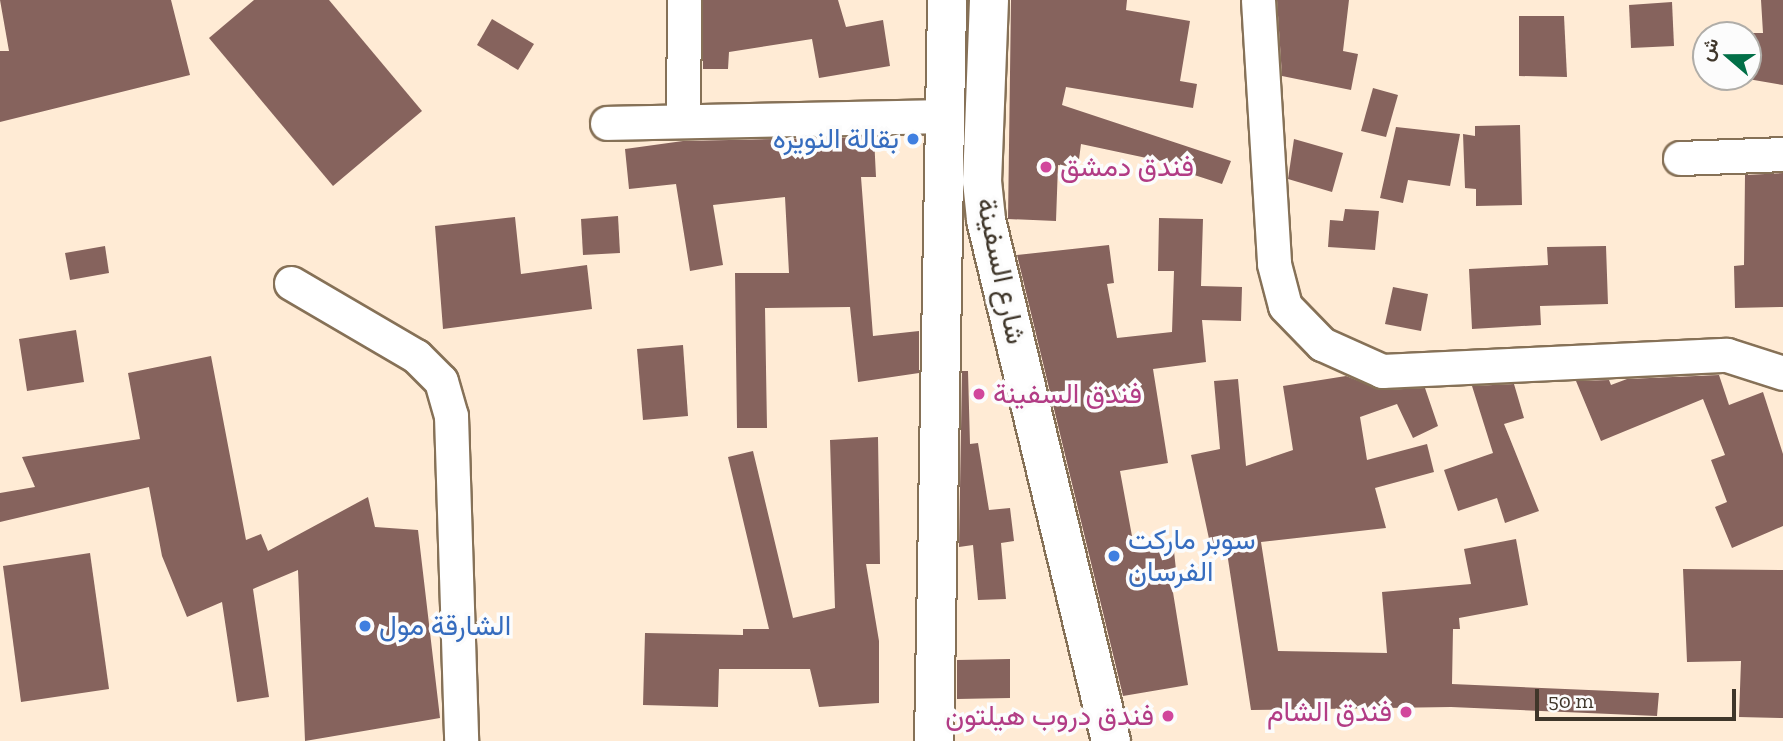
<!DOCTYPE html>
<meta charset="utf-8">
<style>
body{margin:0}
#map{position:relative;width:1783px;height:741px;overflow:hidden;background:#ffebd5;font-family:"Zilla Slab",Vazirmatn,serif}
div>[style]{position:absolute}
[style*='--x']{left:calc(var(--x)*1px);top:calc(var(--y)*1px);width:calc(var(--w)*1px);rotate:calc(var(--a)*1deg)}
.building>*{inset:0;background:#86635d}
.roads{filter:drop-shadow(2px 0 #867157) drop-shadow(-2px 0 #867157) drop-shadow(0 2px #867157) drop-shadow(0 -2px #867157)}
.street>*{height:33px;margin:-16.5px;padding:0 16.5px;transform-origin:16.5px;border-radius:16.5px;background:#fff}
.secondary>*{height:38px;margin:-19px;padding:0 19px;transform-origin:19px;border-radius:19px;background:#fff}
.dots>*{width:19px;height:19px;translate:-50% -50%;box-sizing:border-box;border:4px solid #fcfcfc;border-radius:50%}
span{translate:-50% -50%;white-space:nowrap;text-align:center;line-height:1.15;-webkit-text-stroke:7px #fcfcfc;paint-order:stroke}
.shop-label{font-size:28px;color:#366cbe}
.right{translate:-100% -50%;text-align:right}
.left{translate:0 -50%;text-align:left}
.hotel-label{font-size:28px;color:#b23c85}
.street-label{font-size:28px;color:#3f362a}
.north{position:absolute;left:1692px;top:21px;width:70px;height:70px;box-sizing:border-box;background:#fcfcfc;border:2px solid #b0ada8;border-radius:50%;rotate:290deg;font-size:19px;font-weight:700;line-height:28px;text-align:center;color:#3f362a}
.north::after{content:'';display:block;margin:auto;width:24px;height:32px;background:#026f47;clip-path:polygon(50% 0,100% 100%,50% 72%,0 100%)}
.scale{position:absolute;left:1535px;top:689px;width:201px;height:32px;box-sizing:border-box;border:4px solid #3f362a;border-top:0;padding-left:9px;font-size:21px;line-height:24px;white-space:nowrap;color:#3f362a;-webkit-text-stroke:5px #fcfcfc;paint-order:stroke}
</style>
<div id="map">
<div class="building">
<i style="clip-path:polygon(0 0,171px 0,190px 75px,0 122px,0 51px,9px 51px)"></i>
<i style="clip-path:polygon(254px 0,329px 0,422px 111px,333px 186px,209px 38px)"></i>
<i style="clip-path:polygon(703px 0,838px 0,846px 27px,883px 20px,890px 66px,819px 78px,812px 39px,729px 52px,728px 69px,703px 69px)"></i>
<i style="clip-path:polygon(1011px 0,1127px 0,1126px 10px,1190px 21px,1180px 81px,1197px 84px,1193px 108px,1066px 87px,1062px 105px,1231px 161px,1222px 184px,1182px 171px,1184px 166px,1081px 144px,1078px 167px,1058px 165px,1056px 221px,1008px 219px)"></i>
<i style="clip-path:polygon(1277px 0,1349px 0,1343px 51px,1358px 54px,1351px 90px,1282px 76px)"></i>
<i style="clip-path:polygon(1761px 0,1783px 0,1783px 85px,1748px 79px,1748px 33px,1763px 33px)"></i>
<i style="clip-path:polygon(1672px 2px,1674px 46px,1631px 48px,1629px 5px)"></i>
<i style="clip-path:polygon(1519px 16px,1564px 16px,1567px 77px,1519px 76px)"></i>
<i style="clip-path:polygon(492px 19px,534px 44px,518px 70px,477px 45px)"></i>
<i style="clip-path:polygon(1373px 88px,1398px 95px,1386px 137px,1361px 131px)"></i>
<i style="clip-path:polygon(1520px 125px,1522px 205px,1476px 206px,1476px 189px,1465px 188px,1463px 134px,1475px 136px,1475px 126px)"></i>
<i style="clip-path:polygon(1396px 127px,1460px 134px,1450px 186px,1408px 180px,1403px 203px,1380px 198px)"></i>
<i style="clip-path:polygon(874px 137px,876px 177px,861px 177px,873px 336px,919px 331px,919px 373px,858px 382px,850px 307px,765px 308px,767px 428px,737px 428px,735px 273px,789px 273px,785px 197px,713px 205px,723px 265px,690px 271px,676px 184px,629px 189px,625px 149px,683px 141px)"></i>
<i style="clip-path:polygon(1294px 139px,1343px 153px,1332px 192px,1288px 179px)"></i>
<i style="clip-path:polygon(1783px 173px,1783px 307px,1735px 308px,1734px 266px,1744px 265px,1745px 175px)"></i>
<i style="clip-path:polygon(1345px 209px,1379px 211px,1375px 250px,1328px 247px,1330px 220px,1343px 221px)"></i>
<i style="clip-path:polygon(618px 216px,620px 253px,583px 255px,581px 219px)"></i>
<i style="clip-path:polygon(515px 217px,521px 274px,587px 265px,592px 309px,443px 329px,435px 226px)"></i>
<i style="clip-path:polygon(1159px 218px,1203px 219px,1201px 286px,1242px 287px,1241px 321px,1202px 320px,1206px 362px,1153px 369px,1168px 463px,1120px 471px,1134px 547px,1173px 542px,1177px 579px,1171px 580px,1188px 685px,1123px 696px,1017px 255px,1109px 245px,1114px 283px,1107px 284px,1117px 338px,1172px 332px,1174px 271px,1158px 271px)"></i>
<i style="clip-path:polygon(105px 246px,109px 273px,70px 280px,65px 253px)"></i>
<i style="clip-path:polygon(1606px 246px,1608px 304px,1540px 306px,1541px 325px,1472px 329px,1469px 269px,1548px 265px,1547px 247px)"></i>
<i style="clip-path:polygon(1393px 287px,1428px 294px,1421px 331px,1385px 324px)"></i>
<i style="clip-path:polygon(76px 330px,84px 382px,27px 391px,19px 339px)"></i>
<i style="clip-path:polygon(683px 345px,688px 416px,643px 420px,637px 349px)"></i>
<i style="clip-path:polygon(211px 356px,246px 540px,261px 534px,268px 551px,368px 497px,375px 527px,418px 530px,440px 718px,305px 741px,298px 570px,253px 589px,269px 697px,237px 702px,222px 602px,187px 617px,162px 556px,149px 487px,0 522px,0 493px,35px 487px,22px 457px,140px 439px,128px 373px)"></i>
<i style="clip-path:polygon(962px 371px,968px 371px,970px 444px,978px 443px,989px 510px,1010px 508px,1014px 541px,1001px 543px,1006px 599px,978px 600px,973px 545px,959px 547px)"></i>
<i style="clip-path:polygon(1719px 375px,1729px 405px,1763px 392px,1783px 454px,1783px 526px,1732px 548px,1715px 507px,1727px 502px,1711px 460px,1725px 455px,1703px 399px,1601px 441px,1576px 381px,1609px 380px,1611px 385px,1627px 379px)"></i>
<i style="clip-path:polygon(1346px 376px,1382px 390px,1425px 388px,1438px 426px,1413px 438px,1397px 404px,1360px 417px,1367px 460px,1427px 444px,1434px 472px,1375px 488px,1386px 528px,1261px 542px,1278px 651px,1387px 653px,1382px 592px,1471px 584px,1464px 549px,1516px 539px,1528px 605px,1459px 618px,1460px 629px,1453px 629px,1452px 684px,1659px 693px,1657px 716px,1451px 707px,1251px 710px,1226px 546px,1211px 548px,1191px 455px,1220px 449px,1214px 381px,1238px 379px,1246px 466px,1293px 450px,1283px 386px)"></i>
<i style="clip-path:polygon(1514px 384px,1524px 418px,1504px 424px,1539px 511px,1505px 523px,1497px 498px,1458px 511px,1444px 470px,1493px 453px,1472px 386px)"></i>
<i style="clip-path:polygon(878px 437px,880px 564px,866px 564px,879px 641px,879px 703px,819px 707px,810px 669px,719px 669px,718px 707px,643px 705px,645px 633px,743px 635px,743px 629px,769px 629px,728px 457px,753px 451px,793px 618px,835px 608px,830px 440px)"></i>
<i style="clip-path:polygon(90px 553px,109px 689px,21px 702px,3px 566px)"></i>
<i style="clip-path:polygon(1683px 569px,1783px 570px,1783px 718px,1739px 717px,1741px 661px,1687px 662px)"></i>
<i style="clip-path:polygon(1010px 659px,1010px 698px,957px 699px,957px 660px)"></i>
</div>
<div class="roads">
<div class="street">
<i style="--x:1258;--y:0;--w:264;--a:86.5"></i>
<i style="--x:1274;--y:264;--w:43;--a:75.3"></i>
<i style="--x:1285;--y:306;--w:53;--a:45.8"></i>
<i style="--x:1322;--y:344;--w:66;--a:24.2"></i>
<i style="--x:1382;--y:371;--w:345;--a:-2.7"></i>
<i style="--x:1727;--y:355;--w:59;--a:17.8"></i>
<i style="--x:683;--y:118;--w:118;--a:-89.5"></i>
<i style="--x:607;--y:123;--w:335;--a:-1.2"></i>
<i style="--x:1680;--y:158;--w:103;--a:-2.2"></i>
<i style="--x:291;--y:283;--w:145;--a:30.3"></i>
<i style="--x:416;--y:356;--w:35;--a:45"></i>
<i style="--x:441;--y:381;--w:36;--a:74"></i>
<i style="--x:451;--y:416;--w:325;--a:88.2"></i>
</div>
<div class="secondary">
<i style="--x:989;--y:0;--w:181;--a:92.2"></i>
<i style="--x:982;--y:181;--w:39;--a:84"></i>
<i style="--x:986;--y:220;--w:536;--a:76.51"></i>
<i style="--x:934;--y:741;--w:741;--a:-88.99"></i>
</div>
</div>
<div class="dots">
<i style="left:913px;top:139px;background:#3f7fe0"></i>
<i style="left:1046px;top:167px;background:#d1479c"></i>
<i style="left:979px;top:394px;background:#d1479c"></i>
<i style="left:1114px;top:556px;background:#3f7fe0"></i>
<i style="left:365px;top:626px;background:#3f7fe0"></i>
<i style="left:1406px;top:712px;background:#d1479c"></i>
<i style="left:1168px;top:716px;background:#d1479c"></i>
</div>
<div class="shop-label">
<span class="right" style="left:899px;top:139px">بقالة النويره</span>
<span class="left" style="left:1128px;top:556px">سوبر ماركت<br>الفرسان</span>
<span class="left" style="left:379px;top:626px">الشارقة مول</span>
</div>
<div class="hotel-label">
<span class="left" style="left:1060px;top:167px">فندق دمشق</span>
<span class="left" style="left:993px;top:394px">فندق السفينة</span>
<span class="right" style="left:1392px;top:712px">فندق الشام</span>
<span class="right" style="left:1154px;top:716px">فندق دروب هيلتون</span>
</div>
<div class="street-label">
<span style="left:1001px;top:271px;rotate:78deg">شارع السفينة</span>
</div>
<div class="north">ش</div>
<div class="scale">50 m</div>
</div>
